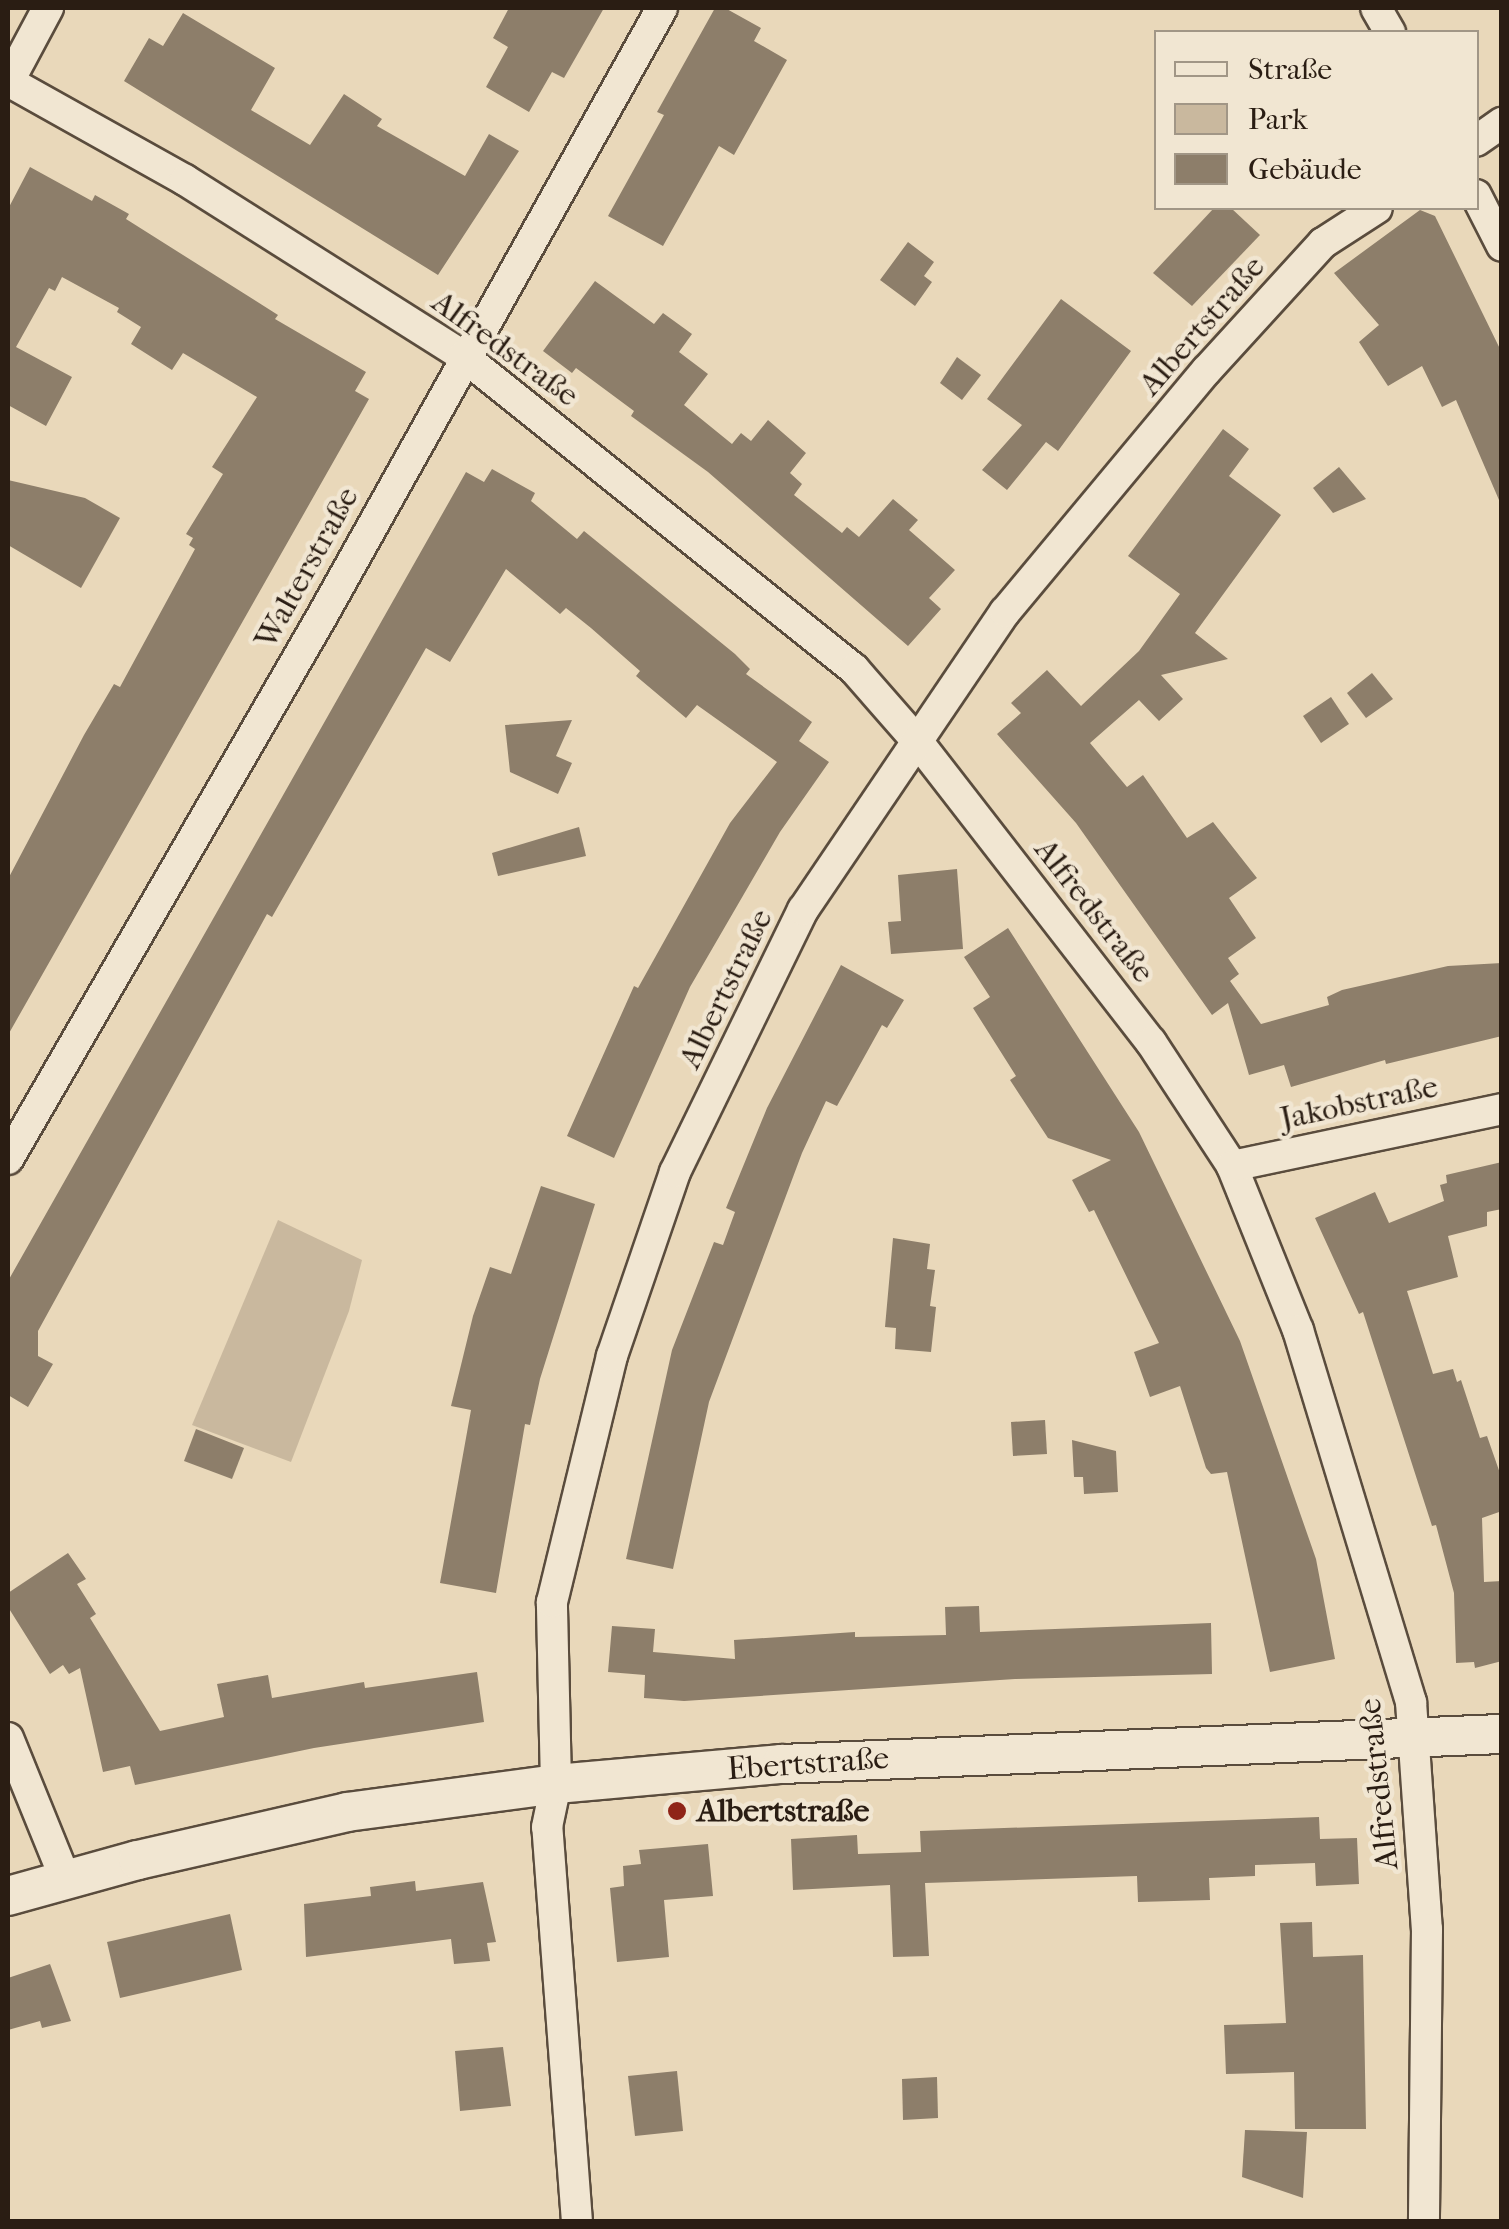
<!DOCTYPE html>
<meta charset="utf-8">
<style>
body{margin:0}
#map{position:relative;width:1509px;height:2229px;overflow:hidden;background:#e9d8ba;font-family:"IM FELL French Canon",serif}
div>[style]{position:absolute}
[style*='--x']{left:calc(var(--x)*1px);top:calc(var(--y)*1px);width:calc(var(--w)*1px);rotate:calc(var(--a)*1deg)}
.green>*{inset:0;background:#c9b89e}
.building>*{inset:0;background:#8d7e6a}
.roads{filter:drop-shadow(2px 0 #5a4c3d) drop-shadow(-2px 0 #5a4c3d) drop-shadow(0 2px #5a4c3d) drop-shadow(0 -2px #5a4c3d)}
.minor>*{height:30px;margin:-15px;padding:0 15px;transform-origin:15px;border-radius:15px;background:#f1e6d2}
.tertiary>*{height:38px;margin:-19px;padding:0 19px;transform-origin:19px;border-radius:19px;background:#f1e6d2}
.dots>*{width:28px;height:28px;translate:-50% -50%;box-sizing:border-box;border:5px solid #f1e6d2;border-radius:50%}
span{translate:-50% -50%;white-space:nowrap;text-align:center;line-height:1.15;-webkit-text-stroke:9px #f1e6d2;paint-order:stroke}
.street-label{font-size:32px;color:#2a1d13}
.poi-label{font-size:32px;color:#2a1d13;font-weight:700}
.left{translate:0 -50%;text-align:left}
.frame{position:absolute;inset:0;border:10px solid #2a1d13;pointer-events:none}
.legend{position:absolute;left:1154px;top:30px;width:325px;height:180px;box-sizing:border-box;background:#f1e6d2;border:2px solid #a19686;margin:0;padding:12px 18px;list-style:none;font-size:30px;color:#2a1d13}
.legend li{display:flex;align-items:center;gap:20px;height:50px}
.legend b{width:50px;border:2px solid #a19686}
</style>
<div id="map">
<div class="green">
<i style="clip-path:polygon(278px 1220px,362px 1260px,349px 1311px,291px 1462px,192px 1425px)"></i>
</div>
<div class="building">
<i style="clip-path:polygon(509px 8px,604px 8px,564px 78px,552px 72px,529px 112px,486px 87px,508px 47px,493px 38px)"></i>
<i style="clip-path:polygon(715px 8px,725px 8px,761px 28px,754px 41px,787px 60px,734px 155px,719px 146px,663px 246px,608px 216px,664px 115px,657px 112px)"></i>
<i style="clip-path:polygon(183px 13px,275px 68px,251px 110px,310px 145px,344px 94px,382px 119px,377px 126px,465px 176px,489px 134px,519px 151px,438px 275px,124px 81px,149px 38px,163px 46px)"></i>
<i style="clip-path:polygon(30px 167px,92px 201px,95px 195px,129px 214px,126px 219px,278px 315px,275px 319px,366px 372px,355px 391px,369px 399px,8px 1035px,8px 879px,84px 735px,114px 684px,120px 687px,195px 549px,189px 545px,193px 538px,186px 534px,223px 474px,212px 467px,257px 397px,183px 353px,172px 370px,131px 344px,141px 327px,117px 312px,119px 308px,62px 277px,55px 291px,49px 288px,16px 347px,72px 377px,46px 426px,8px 405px,8px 209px)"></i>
<i style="clip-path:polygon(1214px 208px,1231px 208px,1260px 235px,1192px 306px,1153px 273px)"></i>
<i style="clip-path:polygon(1420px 210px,1435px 216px,1502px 353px,1502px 507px,1456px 400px,1442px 407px,1422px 366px,1388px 386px,1359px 342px,1379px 325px,1334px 273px)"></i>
<i style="clip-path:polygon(908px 242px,934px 262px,924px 276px,932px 282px,915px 306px,880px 280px)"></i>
<i style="clip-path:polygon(595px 281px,654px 324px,663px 313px,692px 334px,679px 352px,708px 374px,684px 405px,732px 444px,741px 433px,751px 441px,768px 420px,806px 453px,790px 473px,802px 484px,794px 495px,842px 533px,847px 527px,859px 537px,893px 499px,918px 520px,909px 530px,955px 570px,929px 598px,941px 609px,908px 646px,708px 472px,631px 416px,634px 411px,576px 368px,572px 373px,543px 351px)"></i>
<i style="clip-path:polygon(1061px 299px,1131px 351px,1058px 451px,1046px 442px,1007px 490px,982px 470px,1022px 425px,987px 399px)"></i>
<i style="clip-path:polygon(957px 357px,981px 375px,962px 400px,940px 383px)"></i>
<i style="clip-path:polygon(1223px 429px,1249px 449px,1229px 476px,1281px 515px,1195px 633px,1228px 659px,1161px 675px,1183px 699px,1159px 721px,1139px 700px,1090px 743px,1127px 787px,1143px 775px,1187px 838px,1213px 822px,1257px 878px,1229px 898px,1256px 938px,1228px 958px,1239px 974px,1230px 981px,1261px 1024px,1329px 1005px,1327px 997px,1342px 990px,1448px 966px,1502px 963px,1502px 1036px,1386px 1064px,1385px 1060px,1291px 1087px,1284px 1065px,1249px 1075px,1228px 1003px,1212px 1015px,1076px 823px,997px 734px,1021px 713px,1011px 703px,1047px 670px,1081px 706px,1139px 651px,1180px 594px,1128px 556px)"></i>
<i style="clip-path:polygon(1339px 467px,1366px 499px,1333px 513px,1313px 488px)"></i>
<i style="clip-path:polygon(492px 469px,535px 493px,531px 501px,577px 539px,584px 531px,735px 654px,750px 669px,746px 674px,812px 722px,799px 741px,829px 762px,780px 832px,690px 987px,614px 1158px,567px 1136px,634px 986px,638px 988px,730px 823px,777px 762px,697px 705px,686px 718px,636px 676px,640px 671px,591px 628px,566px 608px,560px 614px,506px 569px,450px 662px,426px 648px,272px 917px,267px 914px,38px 1331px,38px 1356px,53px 1364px,28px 1407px,8px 1395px,8px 1281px,466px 472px,484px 482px)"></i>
<i style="clip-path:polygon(8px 480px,85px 498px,120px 518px,81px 588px,8px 545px)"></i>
<i style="clip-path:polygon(1372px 673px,1393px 699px,1366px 718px,1347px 693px)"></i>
<i style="clip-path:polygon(1331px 697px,1349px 724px,1321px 743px,1303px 716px)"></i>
<i style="clip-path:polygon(572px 720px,556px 756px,572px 763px,558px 794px,510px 772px,505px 725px)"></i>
<i style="clip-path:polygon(579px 827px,586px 856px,498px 876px,492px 853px)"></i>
<i style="clip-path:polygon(957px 869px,963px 949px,891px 954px,888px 922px,901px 921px,898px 875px)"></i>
<i style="clip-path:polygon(1008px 928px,1139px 1132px,1240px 1341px,1316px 1559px,1335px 1659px,1270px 1672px,1227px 1472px,1211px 1474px,1206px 1468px,1180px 1386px,1150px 1397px,1134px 1352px,1159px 1343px,1094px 1210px,1089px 1212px,1072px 1180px,1111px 1160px,1048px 1138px,1010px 1080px,1016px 1076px,973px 1008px,990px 997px,964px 957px)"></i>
<i style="clip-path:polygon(841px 965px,904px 1000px,887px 1028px,882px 1025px,837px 1106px,826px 1101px,802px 1153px,709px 1402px,673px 1569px,626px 1559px,672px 1350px,714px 1242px,723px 1245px,735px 1212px,726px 1208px,767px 1108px)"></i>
<i style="clip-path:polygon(1502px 1162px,1502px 1209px,1487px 1212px,1487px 1226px,1448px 1236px,1458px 1277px,1407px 1291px,1433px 1374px,1453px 1369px,1457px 1382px,1461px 1380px,1480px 1438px,1487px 1436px,1502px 1479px,1502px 1511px,1482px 1518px,1484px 1582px,1502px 1581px,1502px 1661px,1475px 1668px,1474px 1662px,1456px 1663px,1454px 1593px,1436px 1525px,1432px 1526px,1363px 1312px,1359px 1314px,1315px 1218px,1375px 1192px,1389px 1223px,1444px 1201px,1440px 1185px,1447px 1183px,1446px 1175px)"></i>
<i style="clip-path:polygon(541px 1186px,595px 1204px,540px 1379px,530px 1425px,525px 1424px,496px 1593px,440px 1583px,471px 1410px,451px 1406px,473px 1316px,490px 1267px,511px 1274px)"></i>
<i style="clip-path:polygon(893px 1238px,930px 1244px,927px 1269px,935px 1270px,930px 1306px,936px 1307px,931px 1352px,895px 1349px,896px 1328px,885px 1327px)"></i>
<i style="clip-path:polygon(1045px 1420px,1047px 1454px,1013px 1456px,1011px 1422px)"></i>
<i style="clip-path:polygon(196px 1429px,244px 1448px,232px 1479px,184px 1461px)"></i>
<i style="clip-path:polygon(1072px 1440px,1116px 1451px,1118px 1492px,1084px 1494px,1083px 1477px,1074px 1477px)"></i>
<i style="clip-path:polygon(68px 1553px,86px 1579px,77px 1584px,96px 1614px,90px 1618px,160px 1731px,224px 1717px,217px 1684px,268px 1675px,272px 1698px,364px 1682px,365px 1688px,477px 1672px,484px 1722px,314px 1748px,135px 1785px,130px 1766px,103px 1772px,80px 1668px,69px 1674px,63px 1665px,50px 1674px,8px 1607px,8px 1593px)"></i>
<i style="clip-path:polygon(979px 1606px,980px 1632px,1211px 1623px,1212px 1674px,1015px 1679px,684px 1701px,644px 1698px,645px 1675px,608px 1672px,612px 1626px,655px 1629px,653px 1652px,735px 1659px,734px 1640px,855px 1632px,855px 1637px,946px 1635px,945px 1607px)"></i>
<i style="clip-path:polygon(1319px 1817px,1320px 1839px,1357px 1838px,1359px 1884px,1316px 1886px,1315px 1863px,1255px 1865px,1255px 1876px,1209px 1878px,1210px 1900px,1138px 1902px,1137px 1876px,925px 1883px,929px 1956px,893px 1957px,890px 1885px,793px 1890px,791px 1839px,857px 1835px,858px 1854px,921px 1852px,920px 1831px)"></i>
<i style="clip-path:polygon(708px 1844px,713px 1896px,664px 1900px,669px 1957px,617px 1962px,610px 1888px,624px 1886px,623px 1866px,641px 1864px,639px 1850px)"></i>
<i style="clip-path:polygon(415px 1881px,416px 1891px,483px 1882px,496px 1942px,487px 1943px,490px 1961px,454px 1964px,451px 1939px,306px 1957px,304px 1904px,371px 1896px,370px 1887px)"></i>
<i style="clip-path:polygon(230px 1914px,242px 1970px,120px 1998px,107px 1942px)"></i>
<i style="clip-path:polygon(1312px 1922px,1313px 1957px,1363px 1955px,1366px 2129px,1295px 2129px,1294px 2072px,1226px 2074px,1224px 2025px,1286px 2023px,1280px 1923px)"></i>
<i style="clip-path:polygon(50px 1964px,71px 2021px,42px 2028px,40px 2021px,8px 2030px,8px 1978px)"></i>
<i style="clip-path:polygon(503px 2047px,511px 2106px,460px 2111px,455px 2051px)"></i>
<i style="clip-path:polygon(677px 2071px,683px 2131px,635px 2136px,628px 2076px)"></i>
<i style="clip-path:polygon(937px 2077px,938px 2118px,903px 2120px,902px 2079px)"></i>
<i style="clip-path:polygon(1245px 2130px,1307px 2132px,1303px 2198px,1242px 2177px)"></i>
</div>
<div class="roads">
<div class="minor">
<i style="--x:1376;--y:8;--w:28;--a:60"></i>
<i style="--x:8;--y:81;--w:203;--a:29.2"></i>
<i style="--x:185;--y:180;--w:329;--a:32.3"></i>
<i style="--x:463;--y:356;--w:501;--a:38.68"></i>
<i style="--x:854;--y:669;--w:97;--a:48.8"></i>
<i style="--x:918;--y:742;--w:380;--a:52.2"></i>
<i style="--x:1151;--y:1042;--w:148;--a:56.8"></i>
<i style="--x:1232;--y:1166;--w:177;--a:68.1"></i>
<i style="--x:1298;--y:1330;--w:389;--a:73.1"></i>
<i style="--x:1411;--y:1702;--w:228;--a:86"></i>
<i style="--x:1427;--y:1929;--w:293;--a:90.6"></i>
<i style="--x:8;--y:83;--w:85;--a:-61.9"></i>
<i style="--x:1476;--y:141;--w:32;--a:-35"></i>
<i style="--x:1476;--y:195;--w:57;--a:63"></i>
<i style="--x:8;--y:1159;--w:625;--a:-59.95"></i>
<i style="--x:321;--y:618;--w:699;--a:-60.79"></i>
<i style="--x:1232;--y:1166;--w:276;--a:-11.9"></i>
<i style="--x:8;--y:1738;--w:154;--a:67.9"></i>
<i style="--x:577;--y:2222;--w:396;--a:-94.3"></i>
<i style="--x:547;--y:1827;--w:44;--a:-78.2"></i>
<i style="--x:556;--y:1784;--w:182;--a:-91.3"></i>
<i style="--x:552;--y:1602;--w:253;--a:-76.3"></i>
<i style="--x:612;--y:1356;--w:194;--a:-71.1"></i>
<i style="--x:675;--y:1172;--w:292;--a:-64"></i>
<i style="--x:803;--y:910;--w:360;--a:-55.9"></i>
<i style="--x:1005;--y:612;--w:314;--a:-50.2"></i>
<i style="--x:1206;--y:371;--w:173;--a:-47.6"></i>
<i style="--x:1323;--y:243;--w:64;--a:-32.9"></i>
</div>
<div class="tertiary">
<i style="--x:8;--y:1896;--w:135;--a:-15.5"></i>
<i style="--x:138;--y:1860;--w:214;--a:-12.9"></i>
<i style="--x:347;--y:1812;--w:211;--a:-7.6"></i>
<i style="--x:556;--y:1784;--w:227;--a:-5.1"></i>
<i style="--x:782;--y:1764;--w:721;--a:-2.39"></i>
</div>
</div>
<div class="dots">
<i style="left:677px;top:1811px;background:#8f2418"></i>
</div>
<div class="street-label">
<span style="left:1202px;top:326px;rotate:-49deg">Albertstraße</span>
<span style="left:505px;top:349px;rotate:36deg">Alfredstraße</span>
<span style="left:307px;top:568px;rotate:-61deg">Walterstraße</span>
<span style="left:1094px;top:911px;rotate:52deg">Alfredstraße</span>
<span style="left:726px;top:989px;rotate:-64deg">Albertstraße</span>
<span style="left:1359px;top:1103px;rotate:-12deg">Jakobstraße</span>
<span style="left:808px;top:1764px;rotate:-4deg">Ebertstraße</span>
<span style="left:1379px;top:1784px;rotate:-96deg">Alfredstraße</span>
</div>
<div class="poi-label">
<span class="left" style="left:697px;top:1811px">Albertstraße</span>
</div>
<div class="frame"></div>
<ul class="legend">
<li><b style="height:12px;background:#f1e6d2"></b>Straße</li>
<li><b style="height:28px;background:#c9b89e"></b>Park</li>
<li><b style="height:28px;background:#8d7e6a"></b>Gebäude</li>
</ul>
</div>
